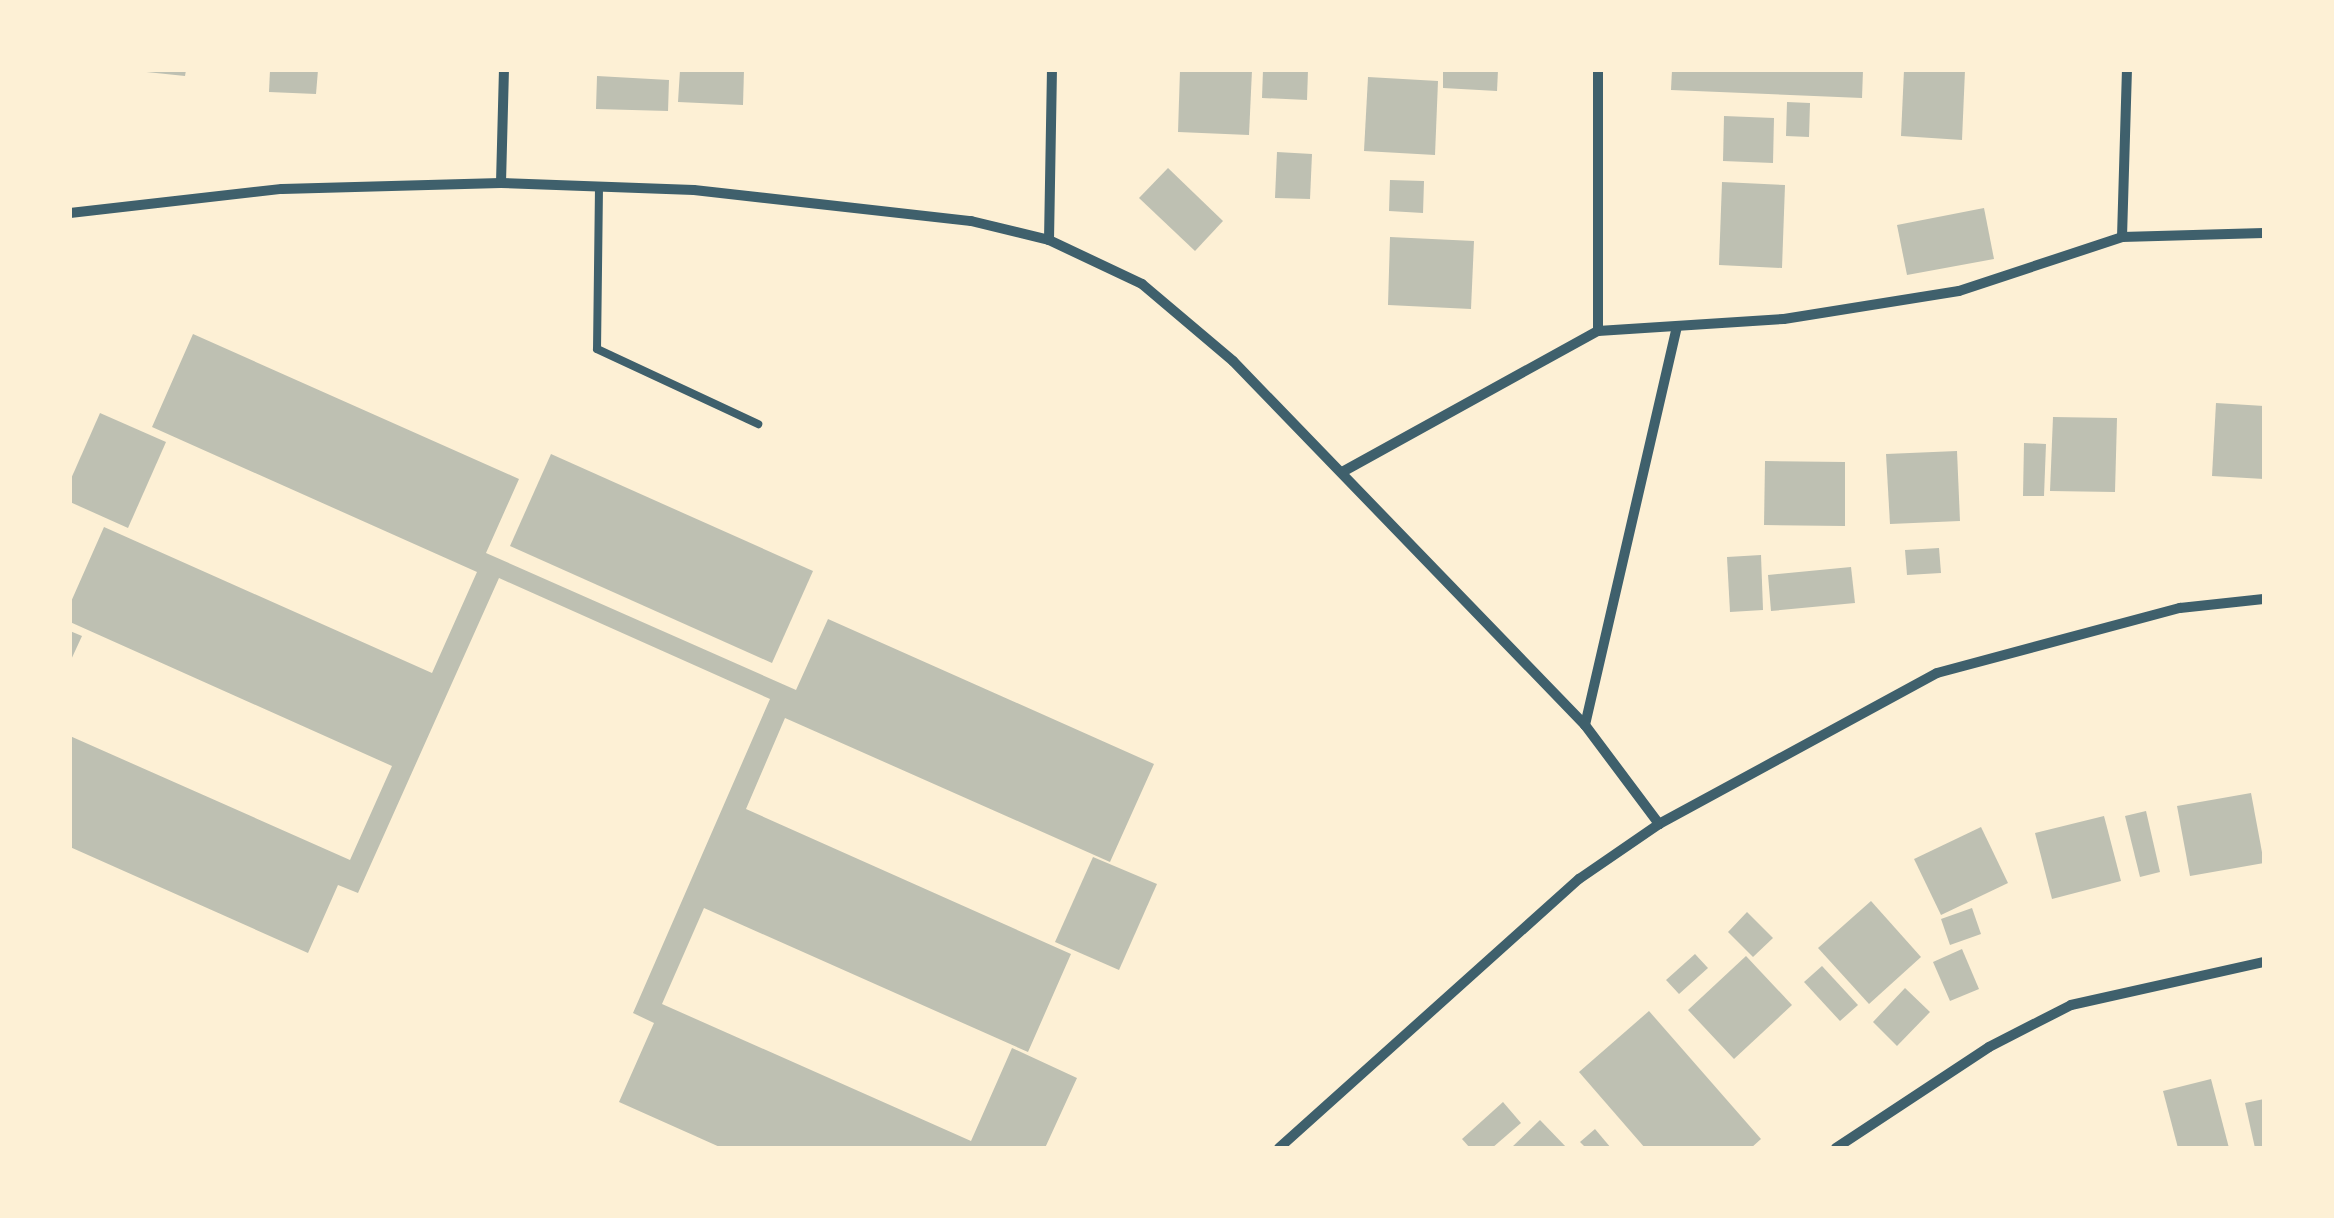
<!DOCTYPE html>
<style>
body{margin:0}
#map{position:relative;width:2334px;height:1218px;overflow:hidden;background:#fdf0d5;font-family:Helvetica,sans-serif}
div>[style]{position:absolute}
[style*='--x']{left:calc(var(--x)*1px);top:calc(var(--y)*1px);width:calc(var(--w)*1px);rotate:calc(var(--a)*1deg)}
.building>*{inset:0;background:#bec0b2}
.service>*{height:8px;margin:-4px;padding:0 4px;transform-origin:4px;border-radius:4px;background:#3f606c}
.minor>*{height:10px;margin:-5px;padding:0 5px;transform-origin:5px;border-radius:5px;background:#3f606c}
span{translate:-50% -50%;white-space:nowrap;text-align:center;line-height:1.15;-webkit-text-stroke:10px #fdf0d5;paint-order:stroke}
.frame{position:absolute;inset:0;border:72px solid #fdf0d5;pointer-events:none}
</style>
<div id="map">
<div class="building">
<i style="clip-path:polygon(127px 70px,186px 70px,185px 76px)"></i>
<i style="clip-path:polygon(270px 70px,318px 70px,316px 94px,269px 92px)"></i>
<i style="clip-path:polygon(680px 70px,744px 70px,743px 105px,678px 102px)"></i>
<i style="clip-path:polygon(1180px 70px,1252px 70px,1249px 135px,1178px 132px)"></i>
<i style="clip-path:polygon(1263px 70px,1308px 70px,1307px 100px,1262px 98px)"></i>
<i style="clip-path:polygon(1443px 70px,1498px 70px,1497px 91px,1443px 88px)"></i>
<i style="clip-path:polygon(1672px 70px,1863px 70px,1862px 98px,1671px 90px)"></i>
<i style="clip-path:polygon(1904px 70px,1965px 70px,1962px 140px,1901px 136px)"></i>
<i style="clip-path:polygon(597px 76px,669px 80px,668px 111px,596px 109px)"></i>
<i style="clip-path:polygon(1368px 77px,1438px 81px,1435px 155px,1364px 151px)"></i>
<i style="clip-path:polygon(1787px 102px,1810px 103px,1809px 137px,1786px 136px)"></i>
<i style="clip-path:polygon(1724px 116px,1774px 118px,1773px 163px,1723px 161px)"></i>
<i style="clip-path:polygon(1277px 152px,1312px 154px,1310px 199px,1275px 198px)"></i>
<i style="clip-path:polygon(1168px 168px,1223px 221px,1195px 251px,1139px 198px)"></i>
<i style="clip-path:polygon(1390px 180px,1424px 181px,1423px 213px,1389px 211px)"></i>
<i style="clip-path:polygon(1722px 182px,1785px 185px,1782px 268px,1719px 265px)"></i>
<i style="clip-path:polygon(1984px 208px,1994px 259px,1907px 275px,1897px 225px)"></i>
<i style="clip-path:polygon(1390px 237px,1474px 241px,1471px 309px,1388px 305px)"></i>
<i style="clip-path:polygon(193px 334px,519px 479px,486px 553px,796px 690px,828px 619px,1154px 764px,1110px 862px,785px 718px,746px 809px,1071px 954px,1028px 1052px,704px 908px,662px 1004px,971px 1141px,1012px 1048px,1077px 1078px,1045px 1148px,722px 1148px,619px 1102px,654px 1023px,633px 1013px,770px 699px,499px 578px,358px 893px,338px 885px,308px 953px,70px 847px,70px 736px,350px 860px,392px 766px,70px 622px,70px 604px,104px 527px,432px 673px,477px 572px,152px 427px)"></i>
<i style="clip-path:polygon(2216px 403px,2264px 406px,2264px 479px,2212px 476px)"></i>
<i style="clip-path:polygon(100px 413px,166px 442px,128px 528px,70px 502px,70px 481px)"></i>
<i style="clip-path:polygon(2053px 417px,2117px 418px,2115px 492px,2050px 491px)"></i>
<i style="clip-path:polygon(2024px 443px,2046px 444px,2044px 496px,2023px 496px)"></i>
<i style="clip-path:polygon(1957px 451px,1960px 521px,1890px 524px,1886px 454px)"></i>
<i style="clip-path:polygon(551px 454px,813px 571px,772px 663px,510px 546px)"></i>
<i style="clip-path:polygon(1765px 461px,1845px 462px,1845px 526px,1764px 525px)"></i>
<i style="clip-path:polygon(1939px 548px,1941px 573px,1907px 575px,1905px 550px)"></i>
<i style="clip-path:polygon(1761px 555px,1763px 610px,1730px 612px,1727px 557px)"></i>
<i style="clip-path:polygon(1851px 567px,1855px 603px,1771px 611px,1768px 575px)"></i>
<i style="clip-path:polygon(70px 631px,82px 636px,70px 662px)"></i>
<i style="clip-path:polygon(2251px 793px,2264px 863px,2190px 876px,2177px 806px)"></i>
<i style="clip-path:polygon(2146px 811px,2160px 872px,2140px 877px,2125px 816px)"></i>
<i style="clip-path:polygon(2104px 816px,2121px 881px,2052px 899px,2035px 833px)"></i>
<i style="clip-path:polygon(1981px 827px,2008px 883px,1941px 915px,1914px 859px)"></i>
<i style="clip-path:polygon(1093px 857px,1157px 884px,1119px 970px,1055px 942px)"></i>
<i style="clip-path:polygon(1871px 901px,1921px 957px,1869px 1004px,1818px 948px)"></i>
<i style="clip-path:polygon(1972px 908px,1981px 934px,1950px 945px,1941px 919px)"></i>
<i style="clip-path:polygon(1747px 912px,1773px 938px,1753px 957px,1728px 932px)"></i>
<i style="clip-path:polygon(1962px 949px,1979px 989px,1950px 1001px,1933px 962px)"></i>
<i style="clip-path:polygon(1695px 954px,1708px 968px,1679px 994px,1666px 980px)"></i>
<i style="clip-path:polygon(1746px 956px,1792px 1005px,1734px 1059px,1688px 1010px)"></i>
<i style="clip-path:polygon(1822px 966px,1858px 1005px,1840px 1021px,1804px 982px)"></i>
<i style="clip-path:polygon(1905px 988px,1930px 1012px,1897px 1046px,1873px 1022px)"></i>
<i style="clip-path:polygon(1649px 1011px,1761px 1139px,1751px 1148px,1645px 1148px,1579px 1072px)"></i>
<i style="clip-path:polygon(2211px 1079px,2229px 1148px,2178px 1148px,2163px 1091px)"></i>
<i style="clip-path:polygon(2264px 1099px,2264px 1148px,2255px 1148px,2245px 1103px)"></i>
<i style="clip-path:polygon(1503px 1102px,1521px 1123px,1492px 1148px,1470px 1148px,1462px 1139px)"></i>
<i style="clip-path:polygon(1540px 1120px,1567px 1148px,1511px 1148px)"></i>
<i style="clip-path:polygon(1595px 1129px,1611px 1148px,1586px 1148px,1580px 1142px)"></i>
</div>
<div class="service">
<i style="--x:599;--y:187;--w:162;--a:90.7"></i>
<i style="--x:597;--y:349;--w:178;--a:25"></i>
</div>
<div class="minor">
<i style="--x:501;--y:183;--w:113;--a:-88.5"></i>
<i style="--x:70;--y:213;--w:213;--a:-6.5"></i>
<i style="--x:282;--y:189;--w:219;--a:-1.6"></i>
<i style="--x:501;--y:183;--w:193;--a:2.1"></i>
<i style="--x:694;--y:190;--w:279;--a:6.4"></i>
<i style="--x:971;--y:221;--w:80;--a:13.7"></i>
<i style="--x:1049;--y:240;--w:103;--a:25.3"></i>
<i style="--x:1142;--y:284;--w:119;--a:40.2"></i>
<i style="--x:1233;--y:361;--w:506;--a:45.96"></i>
<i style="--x:1585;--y:725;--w:124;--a:53.2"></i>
<i style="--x:2122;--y:237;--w:167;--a:-88.3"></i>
<i style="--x:1049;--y:240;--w:170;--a:-89"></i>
<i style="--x:1598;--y:331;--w:261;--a:-90"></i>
<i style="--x:1344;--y:471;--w:290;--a:-28.9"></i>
<i style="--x:1598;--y:331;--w:186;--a:-3.7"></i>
<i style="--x:1784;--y:319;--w:177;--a:-9.1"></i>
<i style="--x:1959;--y:291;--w:172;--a:-18.3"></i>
<i style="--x:2122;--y:237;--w:142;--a:-1.6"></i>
<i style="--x:1585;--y:725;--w:409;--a:-77"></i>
<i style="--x:1279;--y:1148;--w:403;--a:-41.9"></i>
<i style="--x:1579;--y:879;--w:97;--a:-34.5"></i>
<i style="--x:1659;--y:824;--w:316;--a:-28.5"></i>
<i style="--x:1937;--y:673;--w:252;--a:-15"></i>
<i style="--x:2180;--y:608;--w:84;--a:-6.1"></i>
<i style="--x:1836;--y:1148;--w:183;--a:-33.4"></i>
<i style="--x:1989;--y:1047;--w:92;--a:-27.1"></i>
<i style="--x:2071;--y:1005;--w:198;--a:-12.6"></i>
</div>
<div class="frame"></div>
</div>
